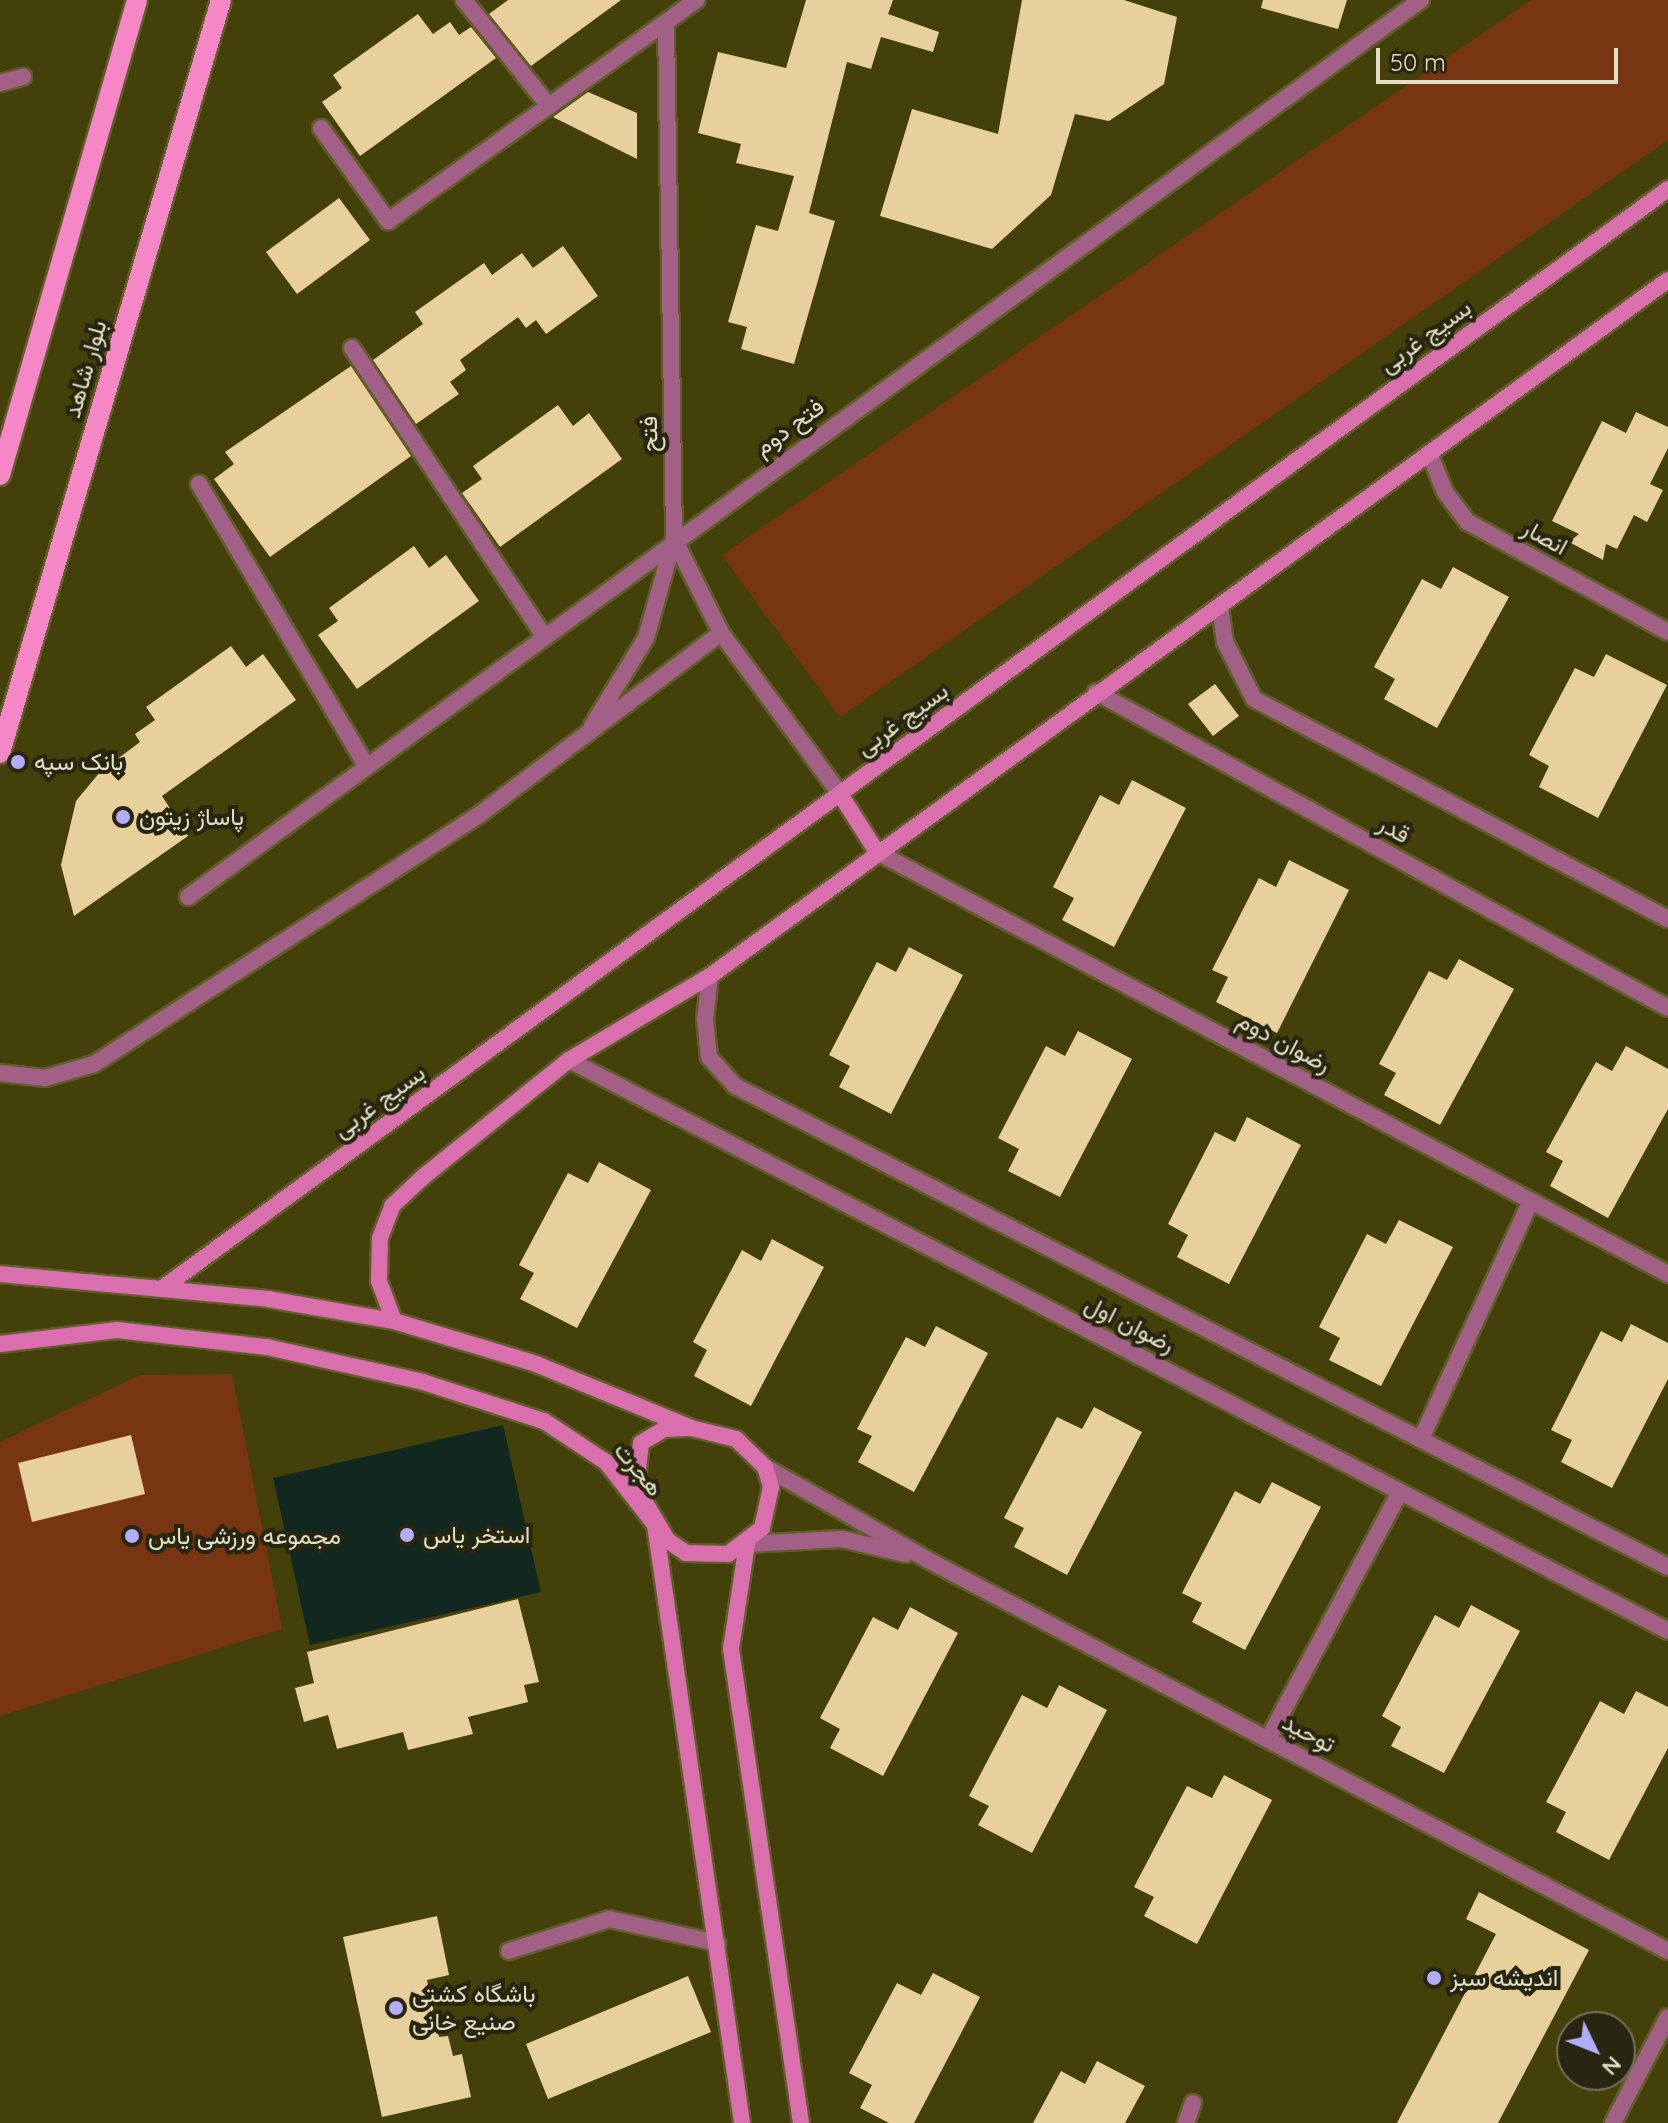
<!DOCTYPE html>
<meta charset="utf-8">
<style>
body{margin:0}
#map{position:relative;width:1668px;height:2123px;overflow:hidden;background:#44400a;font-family:Quicksand,Vazirmatn,sans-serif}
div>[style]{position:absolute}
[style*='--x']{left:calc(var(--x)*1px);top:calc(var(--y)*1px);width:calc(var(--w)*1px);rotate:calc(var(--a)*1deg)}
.green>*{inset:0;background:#773511}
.water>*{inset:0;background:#12271f}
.building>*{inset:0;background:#e8d09d}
.roads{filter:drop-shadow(2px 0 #605d2b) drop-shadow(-2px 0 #605d2b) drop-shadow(0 2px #605d2b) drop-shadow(0 -2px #605d2b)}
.service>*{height:16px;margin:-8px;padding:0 8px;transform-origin:8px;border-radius:8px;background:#a36086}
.minor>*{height:16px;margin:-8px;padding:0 8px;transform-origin:8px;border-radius:8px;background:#a36086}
.secondary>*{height:16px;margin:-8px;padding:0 8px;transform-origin:8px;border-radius:8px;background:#d96fad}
.primary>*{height:20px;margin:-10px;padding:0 10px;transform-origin:10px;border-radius:10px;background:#f587c7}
.dots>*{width:22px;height:22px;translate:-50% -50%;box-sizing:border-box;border:4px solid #282611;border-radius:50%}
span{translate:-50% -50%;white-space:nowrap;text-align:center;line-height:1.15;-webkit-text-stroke:8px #282611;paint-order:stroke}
.street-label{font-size:24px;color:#e0dfc4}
.poi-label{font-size:24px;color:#e0dfc4}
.left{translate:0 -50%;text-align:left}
.north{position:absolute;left:1556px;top:2011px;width:80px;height:80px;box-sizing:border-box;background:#282611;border:2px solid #727059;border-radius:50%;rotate:133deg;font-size:22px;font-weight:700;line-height:32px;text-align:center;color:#e0dfc4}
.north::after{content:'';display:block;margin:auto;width:28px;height:36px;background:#b1adfa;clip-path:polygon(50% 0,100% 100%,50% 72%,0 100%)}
.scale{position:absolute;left:1376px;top:48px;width:242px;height:36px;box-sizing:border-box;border:4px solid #e0dfc4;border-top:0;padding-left:10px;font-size:24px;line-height:28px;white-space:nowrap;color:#e0dfc4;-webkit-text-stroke:6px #282611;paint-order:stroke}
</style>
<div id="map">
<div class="green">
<i style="clip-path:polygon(1531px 0,1668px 0,1668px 140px,840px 717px,722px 555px)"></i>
<i style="clip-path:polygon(232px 1374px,282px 1629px,0 1716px,0 1442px,140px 1375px)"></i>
</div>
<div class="water">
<i style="clip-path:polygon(503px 1425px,541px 1592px,310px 1645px,273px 1478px)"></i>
</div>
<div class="building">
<i style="clip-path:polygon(508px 0,621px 0,531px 66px,489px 14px)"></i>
<i style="clip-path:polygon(806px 0,893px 0,888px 14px,939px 32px,933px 52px,881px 37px,871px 69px,847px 62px,809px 213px,835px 221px,794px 364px,741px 349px,747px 327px,728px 322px,756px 225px,778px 231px,794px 176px,736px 163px,741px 144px,698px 133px,718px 52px,786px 68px)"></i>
<i style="clip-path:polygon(1022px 0,1124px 0,1177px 17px,1164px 84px,1109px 121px,1075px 114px,1051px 195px,992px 249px,880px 216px,912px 109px,998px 134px)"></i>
<i style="clip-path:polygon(1263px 0,1347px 0,1338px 29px,1261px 8px)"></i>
<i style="clip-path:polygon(418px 14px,433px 34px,450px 22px,459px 35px,471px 27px,496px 58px,360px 156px,322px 102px,342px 88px,333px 75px)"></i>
<i style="clip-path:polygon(588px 92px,637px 113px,637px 159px,553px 117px)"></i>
<i style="clip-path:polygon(339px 198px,370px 240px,297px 294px,266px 252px)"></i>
<i style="clip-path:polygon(563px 246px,598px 296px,546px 334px,536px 320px,526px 328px,518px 317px,460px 360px,466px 370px,450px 382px,459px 394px,416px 424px,373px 360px,423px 324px,415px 312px,484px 263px,492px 275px,522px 253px,533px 268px)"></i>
<i style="clip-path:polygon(351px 366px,411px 456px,270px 557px,214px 479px,234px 464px,225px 452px)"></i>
<i style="clip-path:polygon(558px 405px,573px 426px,589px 413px,622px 459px,500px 547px,462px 493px,482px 479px,473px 466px)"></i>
<i style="clip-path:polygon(1636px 412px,1668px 427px,1668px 448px,1650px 484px,1663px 490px,1647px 522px,1634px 515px,1617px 549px,1606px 544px,1603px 560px,1569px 542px,1579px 534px,1552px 521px,1602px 421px,1626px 433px)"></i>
<i style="clip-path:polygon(414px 546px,429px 568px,446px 555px,479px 601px,357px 689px,318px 635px,338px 621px,329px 608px)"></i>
<i style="clip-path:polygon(1453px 567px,1509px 597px,1437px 728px,1384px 699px,1395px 679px,1374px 667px,1422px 579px,1441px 589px)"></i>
<i style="clip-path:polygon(231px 646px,246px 667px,263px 654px,296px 700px,162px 796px,188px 836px,74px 916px,61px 865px,76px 801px,100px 772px,140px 742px,135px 734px,155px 720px,146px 707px)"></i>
<i style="clip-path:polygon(1606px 654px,1667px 685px,1598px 818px,1539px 787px,1549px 766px,1529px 755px,1575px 668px,1594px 677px)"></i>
<i style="clip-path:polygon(1215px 684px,1239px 716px,1213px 736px,1188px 704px)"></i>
<i style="clip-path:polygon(1132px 780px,1186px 808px,1114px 947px,1062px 920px,1074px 898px,1053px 887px,1100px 795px,1119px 805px)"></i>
<i style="clip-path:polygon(1289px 860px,1349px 890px,1277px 1033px,1216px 1002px,1228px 977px,1212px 970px,1259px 878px,1276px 887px)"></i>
<i style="clip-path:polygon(909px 947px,963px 975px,891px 1114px,839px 1087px,850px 1066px,829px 1055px,877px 962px,896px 972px)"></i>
<i style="clip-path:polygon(1459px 959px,1514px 989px,1440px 1125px,1384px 1095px,1396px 1073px,1379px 1064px,1429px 971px,1447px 980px)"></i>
<i style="clip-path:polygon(1078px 1031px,1132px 1059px,1060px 1197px,1008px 1171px,1019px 1149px,998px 1138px,1046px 1046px,1065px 1056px)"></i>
<i style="clip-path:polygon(1626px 1046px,1668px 1069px,1668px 1109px,1608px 1218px,1550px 1186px,1563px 1161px,1546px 1152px,1596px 1062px,1612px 1071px)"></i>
<i style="clip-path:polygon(1247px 1117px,1301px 1145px,1229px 1284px,1177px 1257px,1188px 1235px,1168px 1224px,1215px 1132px,1235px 1142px)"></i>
<i style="clip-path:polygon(599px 1162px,651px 1190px,577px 1328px,520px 1299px,534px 1273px,519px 1265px,568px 1173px,588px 1183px)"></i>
<i style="clip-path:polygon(1399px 1220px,1453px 1247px,1381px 1386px,1329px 1360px,1340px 1338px,1319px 1327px,1367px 1234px,1386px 1244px)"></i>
<i style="clip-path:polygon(772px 1239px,824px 1267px,751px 1406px,694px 1376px,707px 1350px,693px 1342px,742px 1250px,761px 1261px)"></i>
<i style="clip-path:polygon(1631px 1324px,1668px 1343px,1668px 1379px,1612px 1488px,1561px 1462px,1572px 1440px,1551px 1430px,1601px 1331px,1622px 1342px)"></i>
<i style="clip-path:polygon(936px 1326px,988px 1353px,914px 1492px,858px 1462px,872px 1436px,857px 1429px,906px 1337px,925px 1347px)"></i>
<i style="clip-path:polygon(1094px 1407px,1142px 1432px,1067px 1575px,1014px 1547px,1024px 1528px,1004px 1518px,1057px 1417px,1082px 1429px)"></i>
<i style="clip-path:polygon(131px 1435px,145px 1494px,32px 1522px,18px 1463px)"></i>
<i style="clip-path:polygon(1272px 1482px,1321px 1507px,1245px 1650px,1192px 1622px,1202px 1603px,1182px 1593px,1235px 1491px,1260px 1504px)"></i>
<i style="clip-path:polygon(518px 1599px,539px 1682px,524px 1685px,528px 1702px,468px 1717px,473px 1734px,408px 1750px,403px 1732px,337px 1749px,328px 1715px,304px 1722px,295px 1688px,314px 1683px,307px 1652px)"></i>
<i style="clip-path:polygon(1471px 1605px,1520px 1631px,1444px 1773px,1391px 1746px,1401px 1727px,1382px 1716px,1435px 1615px,1459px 1628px)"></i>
<i style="clip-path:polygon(910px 1607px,958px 1633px,883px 1776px,830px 1748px,840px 1729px,820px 1718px,873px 1617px,898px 1630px)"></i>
<i style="clip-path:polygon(1059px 1685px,1107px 1710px,1032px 1853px,978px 1825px,989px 1806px,969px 1796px,1022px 1695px,1047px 1708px)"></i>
<i style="clip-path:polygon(1636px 1691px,1668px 1707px,1668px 1748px,1609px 1860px,1556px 1832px,1566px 1812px,1546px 1802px,1600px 1701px,1624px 1714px)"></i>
<i style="clip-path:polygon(1224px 1775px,1272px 1800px,1197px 1944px,1144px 1916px,1154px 1897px,1134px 1887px,1187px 1786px,1212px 1798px)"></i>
<i style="clip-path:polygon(1479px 1892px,1589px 1950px,1498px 2123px,1397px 2123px,1496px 1934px,1466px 1919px)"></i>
<i style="clip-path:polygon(437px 1916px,449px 1975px,427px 1980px,439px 2037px,448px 2036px,453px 2056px,462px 2054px,471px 2097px,382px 2117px,343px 1937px)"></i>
<i style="clip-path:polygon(933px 1973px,980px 1997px,914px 2123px,889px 2123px,860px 2108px,872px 2085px,849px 2073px,897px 1983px,921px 1995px)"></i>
<i style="clip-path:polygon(688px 1976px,711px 2032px,548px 2099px,526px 2044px)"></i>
<i style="clip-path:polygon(1097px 2061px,1145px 2086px,1125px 2123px,1033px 2123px,1061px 2071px,1085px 2084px)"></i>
</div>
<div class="roads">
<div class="service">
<i style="--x:509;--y:1951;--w:105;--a:-17.7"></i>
<i style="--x:609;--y:1919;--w:111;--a:12.5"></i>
</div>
<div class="minor">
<i style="--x:464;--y:0;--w:136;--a:51.3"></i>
<i style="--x:666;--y:23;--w:516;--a:89.11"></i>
<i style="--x:674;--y:539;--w:105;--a:63.4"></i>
<i style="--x:721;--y:633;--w:200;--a:53.5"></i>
<i style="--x:0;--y:83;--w:24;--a:-15"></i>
<i style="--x:321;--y:128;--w:115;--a:54.2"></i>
<i style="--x:388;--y:221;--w:380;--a:-35.6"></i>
<i style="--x:352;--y:348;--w:344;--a:56.3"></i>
<i style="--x:1429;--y:453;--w:42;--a:67.7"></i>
<i style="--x:1445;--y:492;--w:38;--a:53"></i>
<i style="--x:1468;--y:522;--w:228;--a:28.8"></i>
<i style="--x:199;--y:484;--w:327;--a:59.3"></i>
<i style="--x:1220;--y:607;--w:35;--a:82"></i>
<i style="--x:1225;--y:642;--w:64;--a:63"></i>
<i style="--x:1254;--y:699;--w:469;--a:28"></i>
<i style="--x:1096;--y:692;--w:653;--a:28.92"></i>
<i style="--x:592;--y:726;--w:103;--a:-58.5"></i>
<i style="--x:646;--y:638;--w:103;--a:-74.2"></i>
<i style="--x:877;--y:852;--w:897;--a:28.08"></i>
<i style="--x:188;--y:897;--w:1525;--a:-36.04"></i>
<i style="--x:710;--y:976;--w:43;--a:96.6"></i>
<i style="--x:705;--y:1019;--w:38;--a:84"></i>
<i style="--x:709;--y:1057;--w:39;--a:48"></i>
<i style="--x:735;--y:1086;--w:1050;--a:27.27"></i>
<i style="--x:569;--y:1060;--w:1238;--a:27.45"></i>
<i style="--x:0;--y:1073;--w:45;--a:6.3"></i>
<i style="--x:45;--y:1078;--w:51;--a:-15.9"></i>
<i style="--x:94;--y:1064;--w:460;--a:-32.9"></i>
<i style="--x:480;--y:814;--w:301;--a:-36.9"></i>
<i style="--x:1421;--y:1439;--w:262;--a:-65.2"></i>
<i style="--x:765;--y:1467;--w:185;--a:29.7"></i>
<i style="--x:926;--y:1559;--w:839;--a:27.85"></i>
<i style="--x:747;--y:1544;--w:95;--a:-3"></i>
<i style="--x:842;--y:1539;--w:65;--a:13.4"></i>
<i style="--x:1268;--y:1739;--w:280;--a:-61.9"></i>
<i style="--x:1186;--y:2123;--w:21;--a:-71"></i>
<i style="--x:1613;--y:2123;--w:119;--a:-62.6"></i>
</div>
<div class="secondary">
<i style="--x:840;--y:794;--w:69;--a:57.5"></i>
<i style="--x:0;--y:1274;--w:269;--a:5.3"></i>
<i style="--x:268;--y:1299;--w:128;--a:9.9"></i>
<i style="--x:394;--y:1321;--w:148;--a:16.8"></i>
<i style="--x:536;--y:1364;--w:168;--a:22.4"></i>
<i style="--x:164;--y:1287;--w:1862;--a:-36.13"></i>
<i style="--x:394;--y:1321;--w:43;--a:-110.6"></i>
<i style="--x:379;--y:1281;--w:43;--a:-88.7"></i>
<i style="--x:380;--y:1238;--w:34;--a:-69"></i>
<i style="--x:392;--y:1206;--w:42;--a:-43.1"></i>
<i style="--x:423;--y:1177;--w:187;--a:-38.7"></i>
<i style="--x:569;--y:1060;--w:164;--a:-30.8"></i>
<i style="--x:710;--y:976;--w:1184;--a:-36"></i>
<i style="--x:0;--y:1344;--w:118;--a:-6.8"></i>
<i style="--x:117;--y:1330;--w:151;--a:6.5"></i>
<i style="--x:267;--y:1347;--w:160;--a:12.6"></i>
<i style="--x:423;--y:1382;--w:127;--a:17.9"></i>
<i style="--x:544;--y:1421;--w:74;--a:33.5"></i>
<i style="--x:606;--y:1462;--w:80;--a:52.1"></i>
<i style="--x:655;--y:1525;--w:604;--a:81.72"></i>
<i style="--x:691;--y:1428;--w:46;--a:13.7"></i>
<i style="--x:736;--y:1439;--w:40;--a:44"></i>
<i style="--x:765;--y:1467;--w:21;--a:73"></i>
<i style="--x:771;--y:1487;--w:42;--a:102.4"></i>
<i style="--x:762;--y:1528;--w:43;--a:142.6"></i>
<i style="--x:728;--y:1554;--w:42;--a:-178.6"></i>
<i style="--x:686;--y:1553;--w:22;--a:-146"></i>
<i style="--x:668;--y:1541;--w:63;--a:-120.7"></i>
<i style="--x:636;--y:1487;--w:44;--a:-83.5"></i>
<i style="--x:641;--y:1443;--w:27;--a:-31"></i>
<i style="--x:664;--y:1429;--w:27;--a:-2"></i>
<i style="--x:747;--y:1544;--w:106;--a:98.7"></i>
<i style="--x:731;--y:1649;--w:479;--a:81.6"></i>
</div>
<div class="primary">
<i style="--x:0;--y:475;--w:494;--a:-73.9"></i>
<i style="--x:0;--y:753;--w:785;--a:-73.64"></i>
</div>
</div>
<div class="dots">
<i style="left:18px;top:762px;background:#b1adfa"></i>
<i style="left:123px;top:817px;background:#b1adfa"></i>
<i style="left:407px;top:1535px;background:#b1adfa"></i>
<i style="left:132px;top:1536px;background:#b1adfa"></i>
<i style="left:1434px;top:1978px;background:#b1adfa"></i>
<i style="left:396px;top:2008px;background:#b1adfa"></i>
</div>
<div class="street-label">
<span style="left:1425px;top:336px;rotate:-36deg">بسیج غربی</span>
<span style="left:85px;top:369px;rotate:-74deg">بلوار شاهد</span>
<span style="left:789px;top:427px;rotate:-36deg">فتح دوم</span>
<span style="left:649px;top:434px;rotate:-91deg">فتح</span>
<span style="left:1545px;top:537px;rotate:29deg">انصار</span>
<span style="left:902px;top:719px;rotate:-36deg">بسیج غربی</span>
<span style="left:1394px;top:829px;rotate:29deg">قدر</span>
<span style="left:1284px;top:1042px;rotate:28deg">رضوان دوم</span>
<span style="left:379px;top:1101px;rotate:-36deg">بسیج غربی</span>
<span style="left:1130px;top:1324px;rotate:27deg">رضوان اول</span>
<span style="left:639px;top:1469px;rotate:50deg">هجرت</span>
<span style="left:1309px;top:1733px;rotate:28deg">توحید</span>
</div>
<div class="poi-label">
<span class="left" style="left:34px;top:762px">بانک سپه</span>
<span class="left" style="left:139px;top:817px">پاساژ زیتون</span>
<span class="left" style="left:423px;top:1535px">استخر یاس</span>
<span class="left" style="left:148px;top:1536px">مجموعه ورزشی یاس</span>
<span class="left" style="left:1450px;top:1978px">اندیشه سبز</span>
<span class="left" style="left:412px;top:2008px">باشگاه کشتی<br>صنیع خانی</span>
</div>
<div class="north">N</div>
<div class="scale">50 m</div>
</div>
